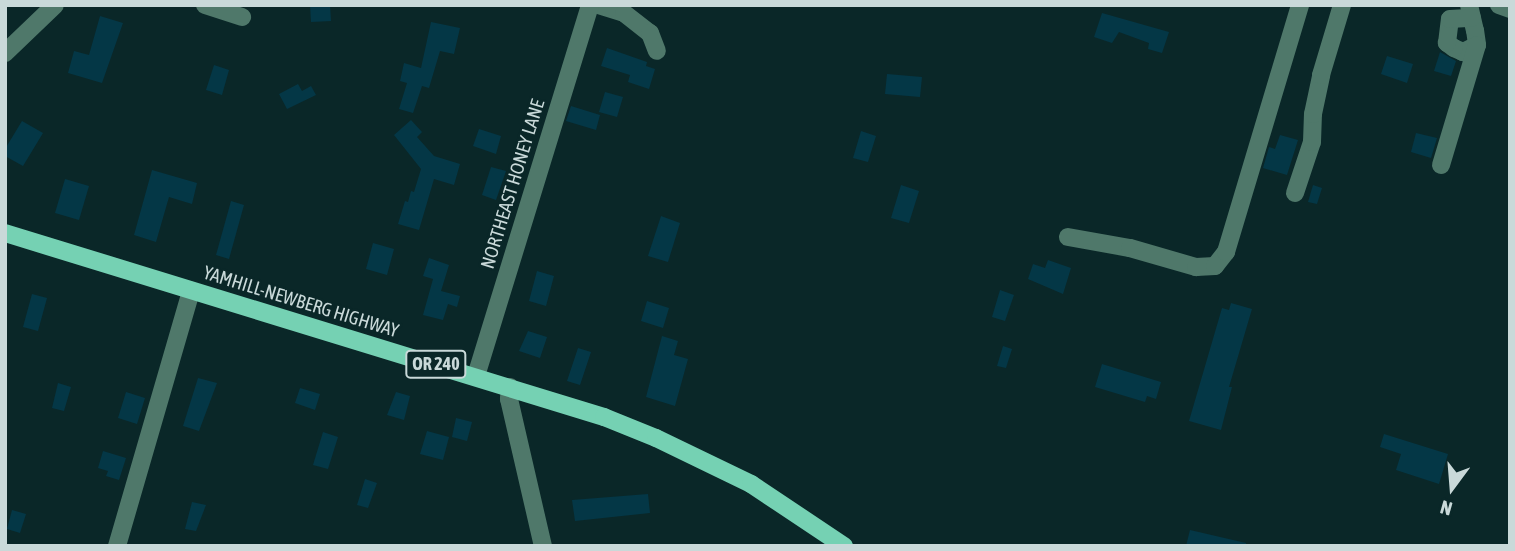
<!DOCTYPE html>
<style>
body{margin:0}
#map{position:relative;width:1515px;height:551px;overflow:hidden;background:#0a2728;font-family:"Asap Condensed",sans-serif}
div>[style]{position:absolute}
[style*='--x']{left:calc(var(--x)*1px);top:calc(var(--y)*1px);width:calc(var(--w)*1px);rotate:calc(var(--a)*1deg)}
.building>*{inset:0;background:#043746}
.minor>*{height:18px;margin:-9px;padding:0 9px;transform-origin:9px;border-radius:9px;background:#4f786a}
.major>*{height:18px;margin:-9px;padding:0 9px;transform-origin:9px;border-radius:9px;background:#75d1b3}
span{translate:-50% -50%;white-space:nowrap;text-align:center;line-height:1.15;-webkit-text-stroke:5px #0a2728;paint-order:stroke}
.shield-label span{padding:2px 5px;background:#0a2728;border:2px solid;border-radius:5px;-webkit-text-stroke-width:0}
.shield-label{font-size:18px;color:#c9d9d9;font-weight:700}
.street-label{font-size:19px;color:#c9d9d9}
.frame{position:absolute;inset:0;border:7px solid #c9d9d9;pointer-events:none}
.north{position:absolute;left:1417px;top:453px;width:70px;height:70px;-webkit-text-stroke:5px #0a2728;paint-order:stroke;rotate:196deg;font-size:19px;font-weight:700;line-height:28px;text-align:center;color:#c9d9d9}
.north::after{content:'';display:block;margin:auto;width:24px;height:32px;background:#c9d9d9;clip-path:polygon(50% 0,100% 100%,50% 72%,0 100%)}
</style>
<div id="map">
<div class="building">
<i style="clip-path:polygon(310px 5px,330px 5px,331px 21px,311px 22px)"></i>
<i style="clip-path:polygon(1102px 13px,1169px 32px,1162px 53px,1148px 49px,1149px 43px,1119px 32px,1112px 43px,1094px 37px)"></i>
<i style="clip-path:polygon(100px 16px,123px 23px,102px 83px,68px 73px,74px 51px,89px 55px)"></i>
<i style="clip-path:polygon(431px 22px,460px 28px,454px 54px,440px 51px,429px 88px,422px 86px,413px 113px,399px 109px,407px 83px,400px 81px,404px 63px,421px 68px)"></i>
<i style="clip-path:polygon(607px 48px,647px 62px,646px 66px,655px 69px,649px 89px,628px 82px,630px 75px,601px 66px)"></i>
<i style="clip-path:polygon(1440px 52px,1456px 61px,1451px 76px,1434px 71px)"></i>
<i style="clip-path:polygon(1387px 56px,1413px 64px,1407px 83px,1381px 74px)"></i>
<i style="clip-path:polygon(214px 65px,229px 70px,222px 95px,206px 90px)"></i>
<i style="clip-path:polygon(887px 74px,922px 77px,920px 97px,885px 94px)"></i>
<i style="clip-path:polygon(298px 84px,302px 91px,311px 86px,316px 95px,287px 109px,279px 94px)"></i>
<i style="clip-path:polygon(605px 92px,623px 97px,617px 117px,599px 112px)"></i>
<i style="clip-path:polygon(571px 106px,600px 115px,596px 130px,566px 121px)"></i>
<i style="clip-path:polygon(411px 120px,422px 132px,417px 137px,434px 156px,460px 164px,454px 185px,434px 179px,419px 230px,398px 224px,405px 201px,408px 202px,411px 191px,414px 192px,421px 169px,394px 135px)"></i>
<i style="clip-path:polygon(22px 121px,43px 133px,23px 166px,5px 156px,5px 149px)"></i>
<i style="clip-path:polygon(479px 129px,501px 136px,496px 154px,473px 146px)"></i>
<i style="clip-path:polygon(861px 131px,876px 136px,868px 162px,853px 158px)"></i>
<i style="clip-path:polygon(1416px 133px,1437px 138px,1431px 158px,1411px 152px)"></i>
<i style="clip-path:polygon(1280px 135px,1298px 140px,1287px 175px,1263px 168px,1269px 147px,1275px 149px)"></i>
<i style="clip-path:polygon(491px 167px,506px 171px,496px 200px,482px 195px)"></i>
<i style="clip-path:polygon(152px 170px,197px 183px,192px 204px,169px 197px,156px 242px,134px 235px)"></i>
<i style="clip-path:polygon(65px 179px,89px 186px,79px 220px,55px 213px)"></i>
<i style="clip-path:polygon(901px 185px,919px 191px,909px 223px,891px 218px)"></i>
<i style="clip-path:polygon(1313px 185px,1322px 188px,1317px 204px,1308px 202px)"></i>
<i style="clip-path:polygon(231px 201px,244px 205px,229px 259px,216px 255px)"></i>
<i style="clip-path:polygon(661px 216px,680px 223px,668px 262px,648px 256px)"></i>
<i style="clip-path:polygon(373px 243px,394px 249px,387px 275px,366px 269px)"></i>
<i style="clip-path:polygon(429px 258px,449px 265px,441px 291px,460px 296px,457px 307px,448px 304px,443px 320px,423px 315px,433px 279px,423px 276px)"></i>
<i style="clip-path:polygon(1048px 260px,1071px 268px,1063px 294px,1028px 279px,1033px 264px,1045px 268px)"></i>
<i style="clip-path:polygon(537px 271px,554px 276px,546px 306px,529px 301px)"></i>
<i style="clip-path:polygon(1000px 290px,1014px 295px,1005px 321px,992px 317px)"></i>
<i style="clip-path:polygon(32px 294px,47px 298px,38px 331px,23px 327px)"></i>
<i style="clip-path:polygon(647px 301px,669px 308px,663px 328px,641px 321px)"></i>
<i style="clip-path:polygon(1231px 303px,1252px 309px,1229px 387px,1232px 387px,1221px 430px,1189px 421px,1222px 308px,1229px 310px)"></i>
<i style="clip-path:polygon(528px 331px,547px 337px,540px 358px,519px 351px)"></i>
<i style="clip-path:polygon(662px 336px,678px 341px,674px 355px,688px 359px,675px 406px,646px 397px)"></i>
<i style="clip-path:polygon(1003px 346px,1012px 349px,1006px 368px,997px 366px)"></i>
<i style="clip-path:polygon(578px 348px,591px 352px,580px 385px,567px 381px)"></i>
<i style="clip-path:polygon(1102px 364px,1161px 382px,1156px 399px,1147px 396px,1145px 402px,1095px 387px)"></i>
<i style="clip-path:polygon(198px 378px,217px 383px,199px 431px,183px 426px)"></i>
<i style="clip-path:polygon(58px 383px,71px 387px,64px 411px,52px 408px)"></i>
<i style="clip-path:polygon(300px 388px,320px 394px,315px 410px,295px 403px)"></i>
<i style="clip-path:polygon(126px 392px,145px 398px,137px 424px,118px 418px)"></i>
<i style="clip-path:polygon(396px 392px,410px 396px,404px 420px,387px 415px)"></i>
<i style="clip-path:polygon(456px 418px,472px 422px,467px 441px,452px 437px)"></i>
<i style="clip-path:polygon(427px 431px,449px 437px,443px 460px,420px 454px)"></i>
<i style="clip-path:polygon(323px 432px,338px 437px,328px 469px,313px 465px)"></i>
<i style="clip-path:polygon(1384px 434px,1448px 454px,1439px 484px,1396px 470px,1401px 454px,1380px 447px)"></i>
<i style="clip-path:polygon(103px 451px,126px 458px,119px 480px,106px 476px,108px 471px,98px 468px)"></i>
<i style="clip-path:polygon(365px 479px,377px 483px,368px 508px,357px 505px)"></i>
<i style="clip-path:polygon(648px 494px,650px 513px,575px 521px,572px 500px)"></i>
<i style="clip-path:polygon(192px 502px,206px 505px,196px 531px,185px 529px)"></i>
<i style="clip-path:polygon(12px 510px,26px 514px,20px 533px,7px 529px)"></i>
<i style="clip-path:polygon(1190px 530px,1246px 543px,1246px 546px,1186px 546px)"></i>
</div>
<div class="minor">
<i style="--x:205;--y:5;--w:39;--a:18"></i>
<i style="--x:598;--y:5;--w:27;--a:17"></i>
<i style="--x:624;--y:13;--w:33;--a:38"></i>
<i style="--x:650;--y:33;--w:19;--a:69"></i>
<i style="--x:1469;--y:5;--w:26;--a:77"></i>
<i style="--x:1475;--y:30;--w:15;--a:82"></i>
<i style="--x:1477;--y:45;--w:16;--a:153"></i>
<i style="--x:1463;--y:52;--w:10;--a:-156"></i>
<i style="--x:1454;--y:48;--w:9;--a:-144"></i>
<i style="--x:1447;--y:43;--w:24;--a:-83"></i>
<i style="--x:1450;--y:19;--w:22;--a:-3"></i>
<i style="--x:1499;--y:5;--w:12;--a:20"></i>
<i style="--x:5;--y:53;--w:69;--a:-43.8"></i>
<i style="--x:1441;--y:165;--w:125;--a:-73.3"></i>
<i style="--x:1295;--y:193;--w:54;--a:-71.6"></i>
<i style="--x:1312;--y:142;--w:28;--a:-88"></i>
<i style="--x:1313;--y:114;--w:40;--a:-78"></i>
<i style="--x:1321;--y:75;--w:73;--a:-73.3"></i>
<i style="--x:1068;--y:237;--w:63;--a:10.1"></i>
<i style="--x:1130;--y:248;--w:69;--a:16.1"></i>
<i style="--x:1196;--y:267;--w:19;--a:-3"></i>
<i style="--x:1215;--y:266;--w:18;--a:-52"></i>
<i style="--x:1226;--y:252;--w:258;--a:-73.3"></i>
<i style="--x:476;--y:376;--w:388;--a:-72.9"></i>
<i style="--x:510;--y:387;--w:12;--a:95"></i>
<i style="--x:509;--y:399;--w:151;--a:77"></i>
<i style="--x:117;--y:546;--w:266;--a:-73.8"></i>
</div>
<div class="major">
<i style="--x:5;--y:233;--w:627;--a:17.08"></i>
<i style="--x:604;--y:417;--w:56;--a:22"></i>
<i style="--x:656;--y:438;--w:106;--a:25.8"></i>
<i style="--x:751;--y:484;--w:112;--a:33.7"></i>
</div>
<div class="shield-label">
<span style="left:436px;top:364px">OR 240</span>
</div>
<div class="street-label">
<span style="left:513px;top:184px;rotate:-73deg">NORTHEAST HONEY LANE</span>
<span style="left:301px;top:302px;rotate:17deg">YAMHILL-NEWBERG HIGHWAY</span>
</div>
<div class="frame"></div>
<div class="north">N</div>
</div>
